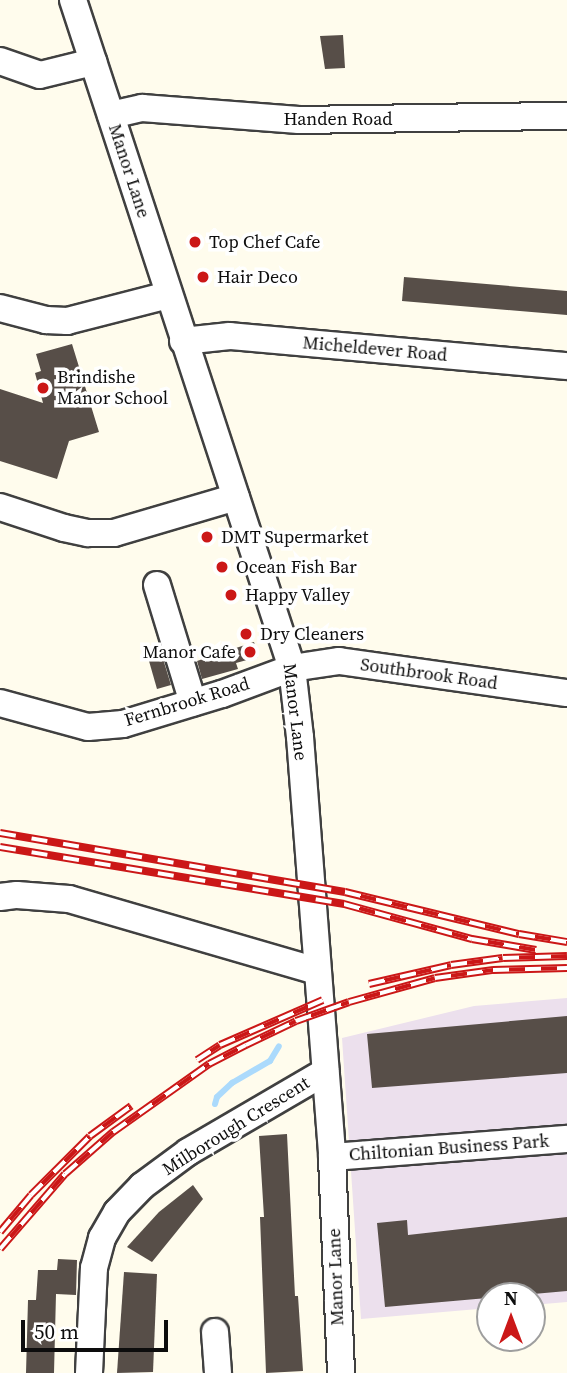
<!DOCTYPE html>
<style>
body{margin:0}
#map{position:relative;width:567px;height:1373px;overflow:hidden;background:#fffced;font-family:"Source Serif 4",serif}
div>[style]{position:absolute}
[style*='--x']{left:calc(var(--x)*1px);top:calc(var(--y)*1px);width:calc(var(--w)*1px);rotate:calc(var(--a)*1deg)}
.industrial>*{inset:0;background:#ece0ed}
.stream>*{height:6px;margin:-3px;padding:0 3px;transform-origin:3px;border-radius:3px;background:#abdafc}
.building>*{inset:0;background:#574e48}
.roads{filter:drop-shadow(2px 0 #404040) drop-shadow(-2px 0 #404040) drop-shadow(0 2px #404040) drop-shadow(0 -2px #404040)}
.minor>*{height:26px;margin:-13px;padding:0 13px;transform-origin:13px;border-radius:13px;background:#fff}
.rail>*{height:8px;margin-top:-4px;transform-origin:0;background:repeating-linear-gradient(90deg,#fff 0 16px,#cb1717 0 32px);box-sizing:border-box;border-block:2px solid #cb1717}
.dots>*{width:19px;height:19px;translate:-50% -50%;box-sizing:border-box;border:4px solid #fff;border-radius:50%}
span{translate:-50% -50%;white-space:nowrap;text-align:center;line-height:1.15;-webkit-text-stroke:7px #fff;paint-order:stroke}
.street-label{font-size:18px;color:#0d0d0d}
.poi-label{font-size:18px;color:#0d0d0d}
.left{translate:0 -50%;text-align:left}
.right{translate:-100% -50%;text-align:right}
.north{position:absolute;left:476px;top:1282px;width:70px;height:70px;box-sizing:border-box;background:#fff;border:2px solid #9e9e9e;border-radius:50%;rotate:0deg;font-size:19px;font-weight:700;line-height:28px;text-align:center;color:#0d0d0d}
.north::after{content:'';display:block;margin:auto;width:24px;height:32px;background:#cb1717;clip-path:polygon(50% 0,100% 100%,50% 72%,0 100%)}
.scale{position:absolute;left:21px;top:1320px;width:147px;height:32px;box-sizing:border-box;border:4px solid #0d0d0d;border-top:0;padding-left:9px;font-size:21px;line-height:24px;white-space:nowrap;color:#0d0d0d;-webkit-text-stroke:5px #fff;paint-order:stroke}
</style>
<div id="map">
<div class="industrial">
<i style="clip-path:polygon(567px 998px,567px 1302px,532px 1305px,532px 1296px,490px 1296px,490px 1308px,361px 1319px,342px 1038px,474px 1006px)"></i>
</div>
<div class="stream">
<i style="--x:215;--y:1104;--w:7;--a:-74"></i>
<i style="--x:217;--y:1097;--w:21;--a:-43"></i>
<i style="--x:232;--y:1083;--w:44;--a:-30.1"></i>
<i style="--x:270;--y:1061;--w:17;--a:-59"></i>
</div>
<div class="building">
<i style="clip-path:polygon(343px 35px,345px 68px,325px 69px,320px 36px)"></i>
<i style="clip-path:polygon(404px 277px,567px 291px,567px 315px,402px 301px)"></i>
<i style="clip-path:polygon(72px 344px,99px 432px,69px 441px,57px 479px,0 461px,0 389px,43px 403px,35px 373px,41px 371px,36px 354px)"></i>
<i style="clip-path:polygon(254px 642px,258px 657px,236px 663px,238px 669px,202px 679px,197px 661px)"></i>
<i style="clip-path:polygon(160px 649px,171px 685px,157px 689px,147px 654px)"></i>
<i style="clip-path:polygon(567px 1016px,567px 1073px,372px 1088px,367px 1034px)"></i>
<i style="clip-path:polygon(287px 1134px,295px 1296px,298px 1296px,303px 1371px,266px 1373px,260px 1217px,264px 1217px,259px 1136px)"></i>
<i style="clip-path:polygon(193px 1185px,203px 1199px,152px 1262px,127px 1247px,159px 1212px)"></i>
<i style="clip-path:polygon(567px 1217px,567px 1291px,385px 1307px,377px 1223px,407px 1220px,408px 1235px)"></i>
<i style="clip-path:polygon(58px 1259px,77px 1260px,76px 1295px,56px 1294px,54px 1373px,26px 1373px,28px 1300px,36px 1300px,38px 1270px,57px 1270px)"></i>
<i style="clip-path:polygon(124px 1272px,157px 1274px,153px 1372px,117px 1373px)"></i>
</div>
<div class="roads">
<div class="minor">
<i style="--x:73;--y:0;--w:703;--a:71.85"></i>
<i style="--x:292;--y:668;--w:69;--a:83.4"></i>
<i style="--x:300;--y:737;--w:421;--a:85.6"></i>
<i style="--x:332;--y:1157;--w:216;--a:87.6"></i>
<i style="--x:0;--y:61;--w:42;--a:19.3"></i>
<i style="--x:40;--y:75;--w:55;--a:-13.8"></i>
<i style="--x:111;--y:115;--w:32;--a:-13"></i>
<i style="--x:142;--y:108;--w:157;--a:4.4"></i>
<i style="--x:299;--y:120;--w:268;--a:-0.9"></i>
<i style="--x:0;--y:308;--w:48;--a:14.6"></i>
<i style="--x:46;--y:320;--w:21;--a:3"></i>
<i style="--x:67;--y:321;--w:104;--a:-14.4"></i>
<i style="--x:183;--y:341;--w:47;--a:-6.1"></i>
<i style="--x:230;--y:336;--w:338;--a:5.1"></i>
<i style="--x:0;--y:507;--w:67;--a:18.2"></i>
<i style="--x:64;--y:528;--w:25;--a:12"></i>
<i style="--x:88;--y:533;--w:26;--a:0"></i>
<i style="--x:114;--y:533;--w:127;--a:-16.4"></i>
<i style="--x:157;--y:585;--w:123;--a:73"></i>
<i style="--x:0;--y:703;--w:91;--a:15.3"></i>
<i style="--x:88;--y:727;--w:35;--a:-5"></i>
<i style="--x:123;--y:724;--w:103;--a:-16.9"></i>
<i style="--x:222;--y:694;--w:75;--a:-20.4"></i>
<i style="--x:292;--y:668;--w:48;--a:-8.5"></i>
<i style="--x:339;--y:661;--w:230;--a:8"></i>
<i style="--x:0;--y:897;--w:17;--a:-7"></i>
<i style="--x:17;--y:895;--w:52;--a:4.4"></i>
<i style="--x:69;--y:899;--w:258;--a:16.2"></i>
<i style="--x:332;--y:1157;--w:236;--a:-4.4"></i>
<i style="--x:215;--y:1332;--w:41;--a:85.8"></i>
<i style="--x:89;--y:1373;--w:105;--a:-87.3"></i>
<i style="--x:94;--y:1268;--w:31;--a:-75"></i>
<i style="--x:102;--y:1238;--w:30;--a:-60"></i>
<i style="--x:117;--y:1212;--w:36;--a:-46"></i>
<i style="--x:142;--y:1186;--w:57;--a:-36.5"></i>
<i style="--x:188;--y:1152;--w:159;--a:-30.3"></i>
</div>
</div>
<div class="rail">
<i style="--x:0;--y:833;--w:350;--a:9.7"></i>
<i style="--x:345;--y:892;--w:179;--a:13.6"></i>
<i style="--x:519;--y:934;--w:49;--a:9.5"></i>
<i style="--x:0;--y:847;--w:349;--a:9.4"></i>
<i style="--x:344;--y:904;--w:133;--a:15.3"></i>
<i style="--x:472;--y:939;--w:65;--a:9.8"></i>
<i style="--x:369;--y:984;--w:84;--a:-13"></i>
<i style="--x:451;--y:965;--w:52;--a:-7.7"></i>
<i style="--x:503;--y:958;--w:64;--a:-1.8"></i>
<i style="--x:197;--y:1060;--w:27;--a:-33"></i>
<i style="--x:220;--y:1045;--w:112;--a:-23.6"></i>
<i style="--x:0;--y:1232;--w:48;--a:-50"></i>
<i style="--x:31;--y:1195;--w:83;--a:-45"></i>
<i style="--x:90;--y:1136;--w:51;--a:-36.2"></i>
<i style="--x:0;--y:1249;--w:99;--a:-49.1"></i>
<i style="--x:65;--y:1174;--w:64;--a:-41.2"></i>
<i style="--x:113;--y:1132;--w:118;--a:-35.3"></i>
<i style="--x:209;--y:1064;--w:42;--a:-27.2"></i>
<i style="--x:246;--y:1045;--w:55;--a:-25.6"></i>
<i style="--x:296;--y:1021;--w:56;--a:-19.7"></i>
<i style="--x:349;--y:1002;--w:89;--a:-15.6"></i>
<i style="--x:435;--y:978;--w:59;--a:-7.9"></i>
<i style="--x:493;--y:970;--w:74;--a:-1.5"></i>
</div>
<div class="dots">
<i style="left:195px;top:242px;background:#cb1717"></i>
<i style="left:203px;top:277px;background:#cb1717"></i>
<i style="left:43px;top:388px;background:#cb1717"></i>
<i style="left:207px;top:537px;background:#cb1717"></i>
<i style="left:222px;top:567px;background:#cb1717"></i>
<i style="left:231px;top:595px;background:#cb1717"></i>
<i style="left:246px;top:634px;background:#cb1717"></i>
<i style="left:250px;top:652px;background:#cb1717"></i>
</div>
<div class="street-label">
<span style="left:338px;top:119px">Handen Road</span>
<span style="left:129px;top:171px;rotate:72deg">Manor Lane</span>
<span style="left:375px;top:349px;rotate:5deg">Micheldever Road</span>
<span style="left:429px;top:674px;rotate:8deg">Southbrook Road</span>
<span style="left:187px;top:702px;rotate:-17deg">Fernbrook Road</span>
<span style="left:295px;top:712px;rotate:83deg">Manor Lane</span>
<span style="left:236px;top:1126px;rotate:-32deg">Milborough Crescent</span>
<span style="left:449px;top:1148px;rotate:-4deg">Chiltonian Business Park</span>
<span style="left:336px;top:1277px;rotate:-92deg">Manor Lane</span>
</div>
<div class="poi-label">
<span class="left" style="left:209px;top:242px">Top Chef Cafe</span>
<span class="left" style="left:217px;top:277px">Hair Deco</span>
<span class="left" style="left:57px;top:388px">Brindishe<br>Manor School</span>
<span class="left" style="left:221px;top:537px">DMT Supermarket</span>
<span class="left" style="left:236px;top:567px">Ocean Fish Bar</span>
<span class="left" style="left:245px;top:595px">Happy Valley</span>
<span class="left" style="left:260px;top:634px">Dry Cleaners</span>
<span class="right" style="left:236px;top:652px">Manor Cafe</span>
</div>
<div class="north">N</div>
<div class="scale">50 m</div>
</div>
